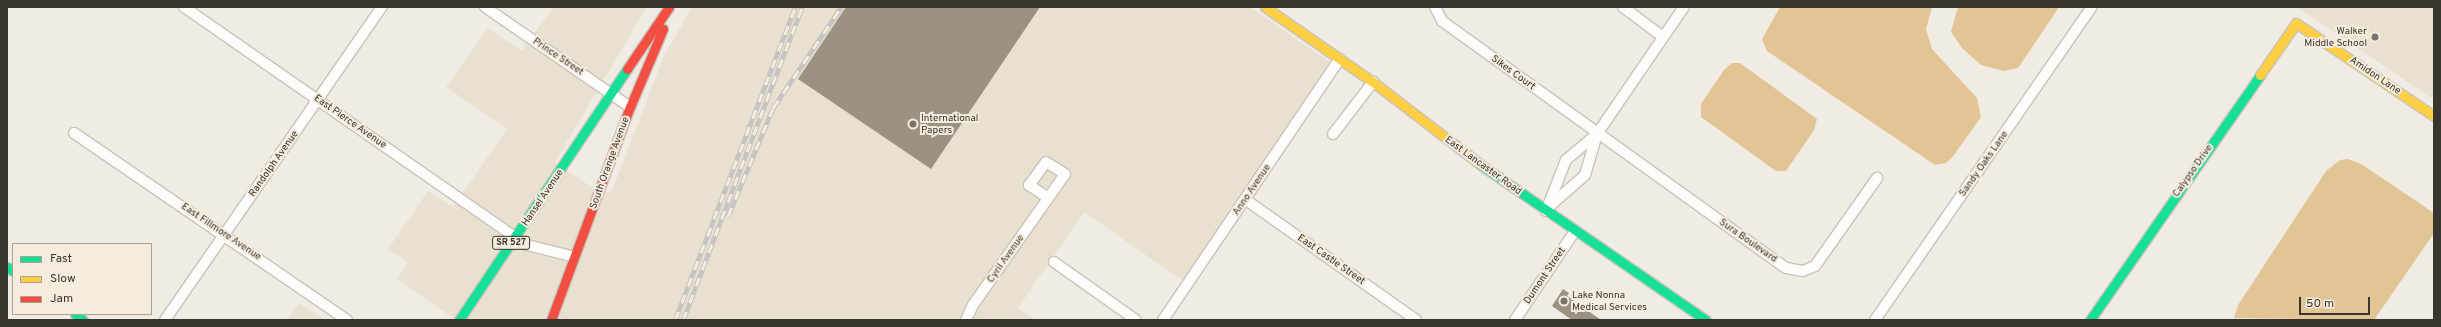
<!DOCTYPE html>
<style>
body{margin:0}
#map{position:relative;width:2441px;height:327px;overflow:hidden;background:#f0ebe3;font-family:Overpass,sans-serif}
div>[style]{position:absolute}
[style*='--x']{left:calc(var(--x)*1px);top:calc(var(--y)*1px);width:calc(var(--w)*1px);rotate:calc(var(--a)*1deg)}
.built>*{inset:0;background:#eae0d0}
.water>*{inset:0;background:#e3c595}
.building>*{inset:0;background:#9c9281}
.roads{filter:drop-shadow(1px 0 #c7c3bc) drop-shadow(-1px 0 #c7c3bc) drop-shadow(0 1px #c7c3bc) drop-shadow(0 -1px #c7c3bc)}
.street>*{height:10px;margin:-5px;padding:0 5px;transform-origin:5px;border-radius:5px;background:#fdfcfb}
.fast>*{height:9px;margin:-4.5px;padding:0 4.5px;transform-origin:4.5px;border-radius:4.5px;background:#16e098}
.slow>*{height:9px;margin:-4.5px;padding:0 4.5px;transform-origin:4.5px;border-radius:4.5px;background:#ffcf43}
.jam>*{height:9px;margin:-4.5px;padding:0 4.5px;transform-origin:4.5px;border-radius:4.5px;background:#f24e42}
.rail>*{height:4.5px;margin-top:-2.25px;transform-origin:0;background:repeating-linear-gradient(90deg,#f6ecdd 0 9px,#c4c3c1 0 18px);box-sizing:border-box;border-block:1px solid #c4c3c1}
.dots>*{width:11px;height:11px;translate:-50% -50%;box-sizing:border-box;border:2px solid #f6ecdd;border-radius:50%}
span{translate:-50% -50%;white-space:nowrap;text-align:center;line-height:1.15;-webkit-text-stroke:4px #f6ecdd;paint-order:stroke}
.shield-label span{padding:1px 3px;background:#f6ecdd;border:1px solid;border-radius:3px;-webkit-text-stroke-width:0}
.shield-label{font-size:9px;color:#38342e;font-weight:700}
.poi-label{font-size:10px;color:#38342e}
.right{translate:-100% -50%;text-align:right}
.left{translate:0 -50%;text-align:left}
.street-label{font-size:10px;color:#38342e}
.frame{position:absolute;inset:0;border:8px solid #38342e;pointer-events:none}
.legend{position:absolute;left:12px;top:243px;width:140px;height:72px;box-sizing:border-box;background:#f6ecdd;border:1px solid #aaa297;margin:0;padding:5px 7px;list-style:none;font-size:12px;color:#38342e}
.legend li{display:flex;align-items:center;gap:8px;height:20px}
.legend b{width:20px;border:1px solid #aaa297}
.scale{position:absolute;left:2299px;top:297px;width:71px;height:18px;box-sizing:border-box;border:2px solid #38342e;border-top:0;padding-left:5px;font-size:12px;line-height:14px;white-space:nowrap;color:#38342e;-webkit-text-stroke:3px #f6ecdd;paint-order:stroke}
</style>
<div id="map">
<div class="built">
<i style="clip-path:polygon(553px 7px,647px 7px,555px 162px,587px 184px,611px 193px,664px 56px,692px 7px,1250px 7px,1336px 66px,1186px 283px,1084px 212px,1018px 308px,1035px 320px,456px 320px,397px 279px,408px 262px,388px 249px,428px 191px,453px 207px,507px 129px,446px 87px,488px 28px,522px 51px)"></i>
<i style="clip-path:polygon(2297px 7px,2434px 7px,2434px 100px,2387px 68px)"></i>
<i style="clip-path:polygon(299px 303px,324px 320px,287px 320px)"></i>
</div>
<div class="water">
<i style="clip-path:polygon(1780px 7px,1932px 7px,1926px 29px,1932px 49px,1977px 98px,1981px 117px,1954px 155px,1946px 163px,1935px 165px,1767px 51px,1762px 39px)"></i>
<i style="clip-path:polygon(1958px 7px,2059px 7px,2018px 68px,2004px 71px,1981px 65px,1962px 48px,1951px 32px)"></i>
<i style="clip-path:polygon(1732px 63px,1740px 63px,1817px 119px,1814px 130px,1786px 171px,1776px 171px,1701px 117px,1701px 104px,1724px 70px)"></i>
<i style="clip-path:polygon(2348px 159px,2361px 164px,2434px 213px,2434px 233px,2374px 320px,2234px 318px,2238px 305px,2326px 171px,2340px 160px)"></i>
</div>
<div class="building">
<i style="clip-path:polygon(846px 7px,1040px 7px,931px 169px,798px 79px)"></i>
<i style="clip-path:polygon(1563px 289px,1569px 293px,1567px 296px,1601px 320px,1572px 320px,1552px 306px)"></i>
</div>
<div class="roads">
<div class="street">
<i style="--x:184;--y:7;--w:417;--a:34.8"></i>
<i style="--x:527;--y:245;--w:49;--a:14"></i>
<i style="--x:485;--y:7;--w:176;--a:34.6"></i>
<i style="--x:1435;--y:7;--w:16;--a:63"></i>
<i style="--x:1442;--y:21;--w:423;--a:35.7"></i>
<i style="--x:1786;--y:268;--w:17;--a:10"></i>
<i style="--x:1803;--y:271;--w:13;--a:-23"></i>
<i style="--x:1815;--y:266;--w:108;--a:-54.8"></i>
<i style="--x:1623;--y:7;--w:50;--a:36.9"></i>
<i style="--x:74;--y:133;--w:331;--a:34.4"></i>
<i style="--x:1333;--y:134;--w:66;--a:-52.4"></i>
<i style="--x:1246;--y:200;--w:208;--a:35.2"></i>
<i style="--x:1551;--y:205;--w:45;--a:-41.4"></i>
<i style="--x:1585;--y:175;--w:43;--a:-73.7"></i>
<i style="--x:1546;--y:211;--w:55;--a:-68.6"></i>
<i style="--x:1566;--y:160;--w:40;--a:-40"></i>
<i style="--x:1597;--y:134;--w:154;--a:-55.6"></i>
<i style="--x:1054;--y:262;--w:100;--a:35.3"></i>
<i style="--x:165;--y:320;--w:381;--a:-55.3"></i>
<i style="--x:966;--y:320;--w:17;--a:-65"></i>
<i style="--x:973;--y:305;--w:160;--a:-54.9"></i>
<i style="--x:1065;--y:174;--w:22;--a:-148"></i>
<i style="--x:1046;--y:162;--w:29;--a:126"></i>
<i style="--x:1029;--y:185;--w:23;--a:34"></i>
<i style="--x:1163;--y:320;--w:315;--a:-55.9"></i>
<i style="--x:1515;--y:320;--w:107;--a:-56"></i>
<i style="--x:1875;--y:320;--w:381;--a:-55.3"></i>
</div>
<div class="fast">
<i style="--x:1481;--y:165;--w:273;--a:34.6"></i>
<i style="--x:7;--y:267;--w:7;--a:34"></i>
<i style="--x:75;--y:314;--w:10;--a:37"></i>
<i style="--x:459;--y:320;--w:302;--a:-56.2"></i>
<i style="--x:2090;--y:320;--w:298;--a:-55.2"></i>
</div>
<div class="slow">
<i style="--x:1265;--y:7;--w:131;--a:34.8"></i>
<i style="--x:1373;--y:82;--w:136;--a:37.5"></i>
<i style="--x:2260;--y:75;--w:63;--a:-55.3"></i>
<i style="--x:2296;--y:23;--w:166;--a:34"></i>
</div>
<div class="jam">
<i style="--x:627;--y:69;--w:75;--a:-55.9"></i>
<i style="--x:551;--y:320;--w:227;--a:-69.7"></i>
<i style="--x:630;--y:107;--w:85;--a:-67.1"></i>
</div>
</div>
<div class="rail">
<i style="--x:728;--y:216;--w:117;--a:-67.4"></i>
<i style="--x:773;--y:108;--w:122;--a:-56"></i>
<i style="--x:675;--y:320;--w:335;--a:-69"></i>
<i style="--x:683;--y:320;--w:335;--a:-69.2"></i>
</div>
<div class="dots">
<i style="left:2375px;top:37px;background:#78746d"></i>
<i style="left:913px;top:124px;background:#78746d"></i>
<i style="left:1564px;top:301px;background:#78746d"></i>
</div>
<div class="shield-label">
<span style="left:511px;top:243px">SR 527</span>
</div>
<div class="poi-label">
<span class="right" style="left:2367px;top:37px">Walker<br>Middle School</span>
<span class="left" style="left:921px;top:124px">International<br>Papers</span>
<span class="left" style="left:1572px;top:301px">Lake Nonna<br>Medical Services</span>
</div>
<div class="street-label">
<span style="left:558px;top:57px;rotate:34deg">Prince Street</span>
<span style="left:1513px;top:73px;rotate:36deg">Sikes Court</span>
<span style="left:2375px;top:76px;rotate:34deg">Amidon Lane</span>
<span style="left:350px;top:122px;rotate:35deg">East Pierce Avenue</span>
<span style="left:610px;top:163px;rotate:-70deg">South Orange Avenue</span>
<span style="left:274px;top:164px;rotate:-55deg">Randolph Avenue</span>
<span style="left:1984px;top:164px;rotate:-55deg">Sandy Oaks Lane</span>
<span style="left:1483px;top:166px;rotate:36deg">East Lancaster Road</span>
<span style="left:2193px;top:171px;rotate:-55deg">Calypso Drive</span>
<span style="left:1252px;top:190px;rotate:-56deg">Anno Avenue</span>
<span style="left:543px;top:198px;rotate:-56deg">Hansel Avenue</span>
<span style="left:221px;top:232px;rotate:34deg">East Fillmore Avenue</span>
<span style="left:1748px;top:241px;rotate:35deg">Sura Boulevard</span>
<span style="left:1006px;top:259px;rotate:-55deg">Cyril Avenue</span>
<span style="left:1331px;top:260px;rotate:35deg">East Castle Street</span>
<span style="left:1545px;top:276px;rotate:-56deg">Dumont Street</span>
</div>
<div class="frame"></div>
<ul class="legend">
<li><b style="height:5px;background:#16e098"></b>Fast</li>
<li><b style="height:5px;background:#ffcf43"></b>Slow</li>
<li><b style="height:5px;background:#f24e42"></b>Jam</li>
</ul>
<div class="scale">50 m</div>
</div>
